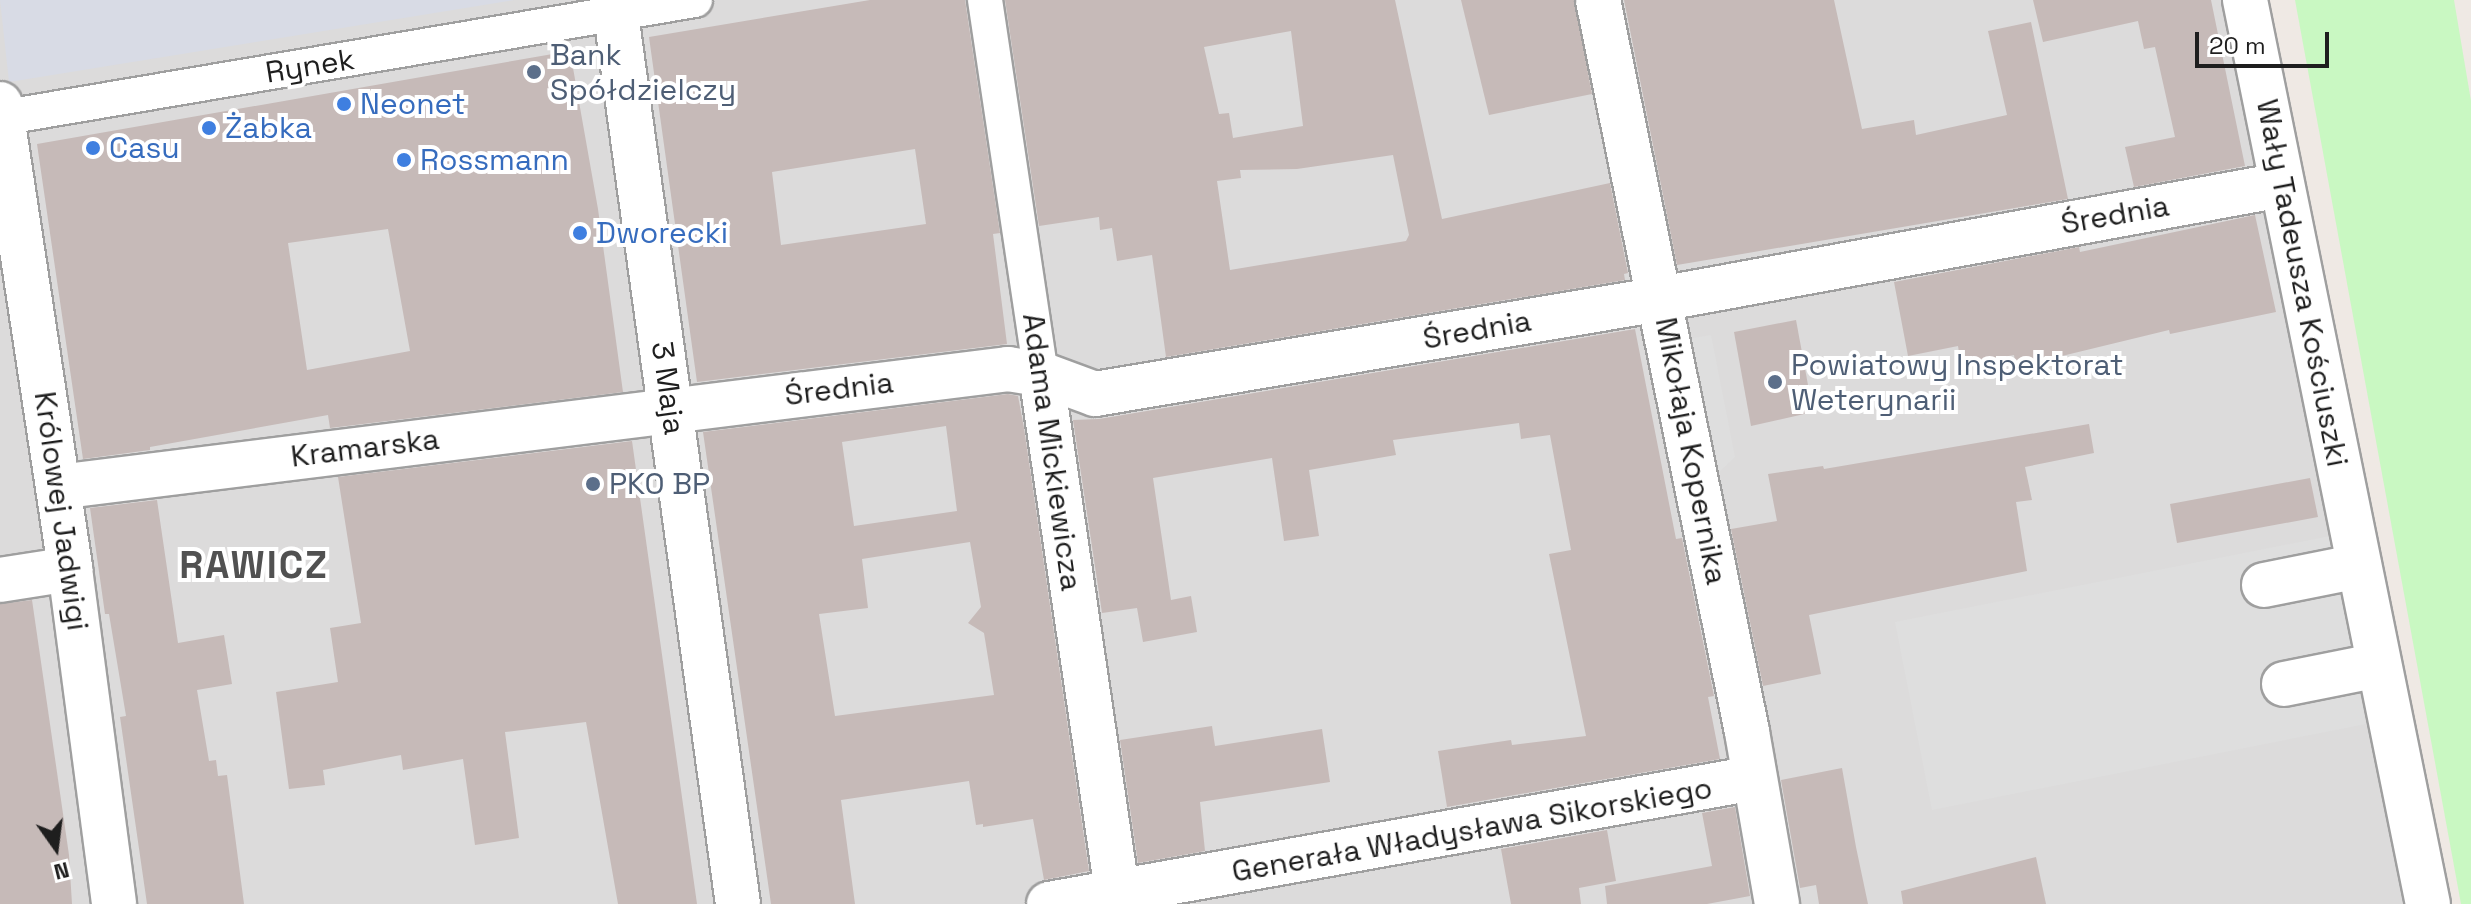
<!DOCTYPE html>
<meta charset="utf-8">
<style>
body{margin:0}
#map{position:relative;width:2471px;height:904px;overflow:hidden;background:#efe9e4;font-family:"Space Grotesk",sans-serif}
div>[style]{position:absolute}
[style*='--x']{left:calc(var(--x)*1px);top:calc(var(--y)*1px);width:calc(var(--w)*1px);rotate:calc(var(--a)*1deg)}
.residential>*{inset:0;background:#dcdbdb}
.park>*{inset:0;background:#c9f8c2}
.parking>*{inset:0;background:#dedede}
.plaza>*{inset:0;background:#d8dbe5}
.building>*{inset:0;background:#c6bab8}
.roads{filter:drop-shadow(2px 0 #9f9f9f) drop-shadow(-2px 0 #9f9f9f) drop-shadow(0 2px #9f9f9f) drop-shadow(0 -2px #9f9f9f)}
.pedestrian>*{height:34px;margin:-17px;padding:0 17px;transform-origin:17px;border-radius:17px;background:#fff}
.minor>*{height:44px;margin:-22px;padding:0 22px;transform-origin:22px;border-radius:22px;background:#fff}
.dots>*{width:22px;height:22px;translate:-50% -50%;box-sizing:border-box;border:4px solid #fff;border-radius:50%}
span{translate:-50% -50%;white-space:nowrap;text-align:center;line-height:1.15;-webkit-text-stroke:8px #fff;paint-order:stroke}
.service-label{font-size:30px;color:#4e5e75}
.left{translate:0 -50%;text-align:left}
.street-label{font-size:30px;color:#1e1e1e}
.shop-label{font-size:30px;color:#366cbe}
.district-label{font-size:38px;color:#515151;font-weight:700;letter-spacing:2px}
.north{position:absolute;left:16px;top:808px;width:80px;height:80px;-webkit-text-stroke:6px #fff;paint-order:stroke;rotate:166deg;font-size:22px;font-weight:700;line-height:32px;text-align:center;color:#1e1e1e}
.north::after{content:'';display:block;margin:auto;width:28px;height:36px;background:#1e1e1e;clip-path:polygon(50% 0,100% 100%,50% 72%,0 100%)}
.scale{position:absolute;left:2195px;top:32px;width:134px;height:36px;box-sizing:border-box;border:4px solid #1e1e1e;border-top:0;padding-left:10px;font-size:24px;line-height:28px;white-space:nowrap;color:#1e1e1e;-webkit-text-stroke:6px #fff;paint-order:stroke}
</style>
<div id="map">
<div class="residential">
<i style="clip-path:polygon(0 0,2227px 0,2416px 904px,0 904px)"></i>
</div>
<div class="park">
<i style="clip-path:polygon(2295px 0,2454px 0,2471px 101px,2471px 904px,2461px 904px)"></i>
</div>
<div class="parking">
<i style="clip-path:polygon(1711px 335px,1735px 457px,1709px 482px,1681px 340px)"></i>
<i style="clip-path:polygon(2330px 536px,2366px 724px,1932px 810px,1895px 622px)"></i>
</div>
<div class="plaza">
<i style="clip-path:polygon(0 0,514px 0,9px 82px)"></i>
</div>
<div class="building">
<i style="clip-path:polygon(evenodd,870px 0,965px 0,1000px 233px,993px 234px,1007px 344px,697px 382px,649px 37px,870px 0,915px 149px,926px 224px,781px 245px,772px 172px,915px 149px)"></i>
<i style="clip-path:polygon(evenodd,1005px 0,1395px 0,1442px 219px,1610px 183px,1628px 273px,1624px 274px,1625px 280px,1166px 357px,1152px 255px,1117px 261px,1112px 228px,1100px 230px,1099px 217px,1039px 226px,1005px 0,1291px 31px,1303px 126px,1233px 138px,1229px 113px,1219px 114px,1204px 47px,1291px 31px,1005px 0,1393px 155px,1409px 235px,1406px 241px,1230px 270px,1217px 181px,1241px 178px,1240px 170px,1297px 169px,1393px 155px)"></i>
<i style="clip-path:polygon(1461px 0,1574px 0,1592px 94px,1489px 115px)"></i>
<i style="clip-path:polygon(1624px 0,1834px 0,1862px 129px,1914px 120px,1916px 135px,2007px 115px,1988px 31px,2031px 22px,2068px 199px,1677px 265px)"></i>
<i style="clip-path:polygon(2033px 0,2211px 0,2245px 166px,2134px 187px,2125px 147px,2175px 137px,2155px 47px,2144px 49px,2138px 21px,2043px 42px)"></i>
<i style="clip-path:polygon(evenodd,570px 51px,598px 209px,623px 392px,330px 428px,328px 415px,150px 447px,150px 450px,83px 459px,37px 144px,570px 51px,388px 229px,410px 351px,307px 370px,288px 243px,388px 229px)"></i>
<i style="clip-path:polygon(2255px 215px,2276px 312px,2170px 334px,2169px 330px,2016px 367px,2014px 355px,1961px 365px,1958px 346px,1908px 356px,1894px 282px,2079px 247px,2080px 252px)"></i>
<i style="clip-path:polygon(1796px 320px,1813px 412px,1751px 426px,1734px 332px)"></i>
<i style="clip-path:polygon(1635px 329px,1676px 539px,1682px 538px,1714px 696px,1708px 697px,1720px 759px,1447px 807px,1438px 751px,1511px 740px,1512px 745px,1586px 736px,1549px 554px,1571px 550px,1550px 435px,1521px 439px,1519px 423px,1393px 440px,1396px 455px,1309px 470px,1319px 536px,1284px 541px,1272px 458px,1153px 478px,1171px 600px,1191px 596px,1197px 632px,1143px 642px,1137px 608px,1102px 613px,1073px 420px,1099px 419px)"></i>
<i style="clip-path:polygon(evenodd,1008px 394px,1018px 396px,1024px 428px,1089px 871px,1044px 880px,1033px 819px,983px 827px,983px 824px,976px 825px,969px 781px,841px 800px,855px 904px,771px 904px,703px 432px,1008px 394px,946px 426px,957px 511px,854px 526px,842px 442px,946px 426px,1008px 394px,970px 542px,981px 607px,968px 623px,984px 633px,994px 695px,835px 716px,819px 614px,868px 608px,862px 559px,970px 542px)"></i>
<i style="clip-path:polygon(2089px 424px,2094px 453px,2025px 467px,2032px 500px,2016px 502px,2027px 571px,1809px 615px,1821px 674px,1763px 686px,1731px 529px,1777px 521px,1768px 474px,1823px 466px,1824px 469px)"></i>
<i style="clip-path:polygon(632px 441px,697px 904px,618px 904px,586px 722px,505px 732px,519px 838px,475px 845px,463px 759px,403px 770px,401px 755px,323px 770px,325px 785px,289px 789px,276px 692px,338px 682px,330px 628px,361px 623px,338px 477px)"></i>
<i style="clip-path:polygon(2310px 478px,2318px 517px,2177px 543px,2170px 504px)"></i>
<i style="clip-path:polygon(157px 500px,178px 643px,224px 635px,232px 684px,197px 690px,209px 761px,216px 760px,218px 776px,227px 775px,244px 904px,147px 904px,120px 717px,126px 716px,109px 614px,105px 614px,90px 508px)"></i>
<i style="clip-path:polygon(32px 600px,69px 855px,72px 904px,0 904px,0 604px)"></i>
<i style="clip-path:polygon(1212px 726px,1215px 746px,1322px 729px,1330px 782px,1200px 802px,1205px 851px,1138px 863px,1120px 740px)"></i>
<i style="clip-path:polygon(1842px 768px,1856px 847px,1868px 904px,1819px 904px,1816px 885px,1800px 888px,1781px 780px)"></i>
<i style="clip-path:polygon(1735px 807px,1750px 896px,1707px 904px,1607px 904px,1605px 886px,1712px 866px,1702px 813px)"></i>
<i style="clip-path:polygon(1607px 830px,1616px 881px,1579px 888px,1581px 904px,1511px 904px,1501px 849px)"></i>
<i style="clip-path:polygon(2036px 857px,2046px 904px,1903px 904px,1901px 891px)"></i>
</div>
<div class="roads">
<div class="pedestrian">
<i style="--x:985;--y:0;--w:378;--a:81.5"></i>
<i style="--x:0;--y:118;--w:705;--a:-9.64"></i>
</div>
<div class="minor">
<i style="--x:614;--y:0;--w:912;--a:82.19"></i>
<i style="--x:1598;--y:0;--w:747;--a:78.49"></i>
<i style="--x:1747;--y:732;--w:175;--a:80.1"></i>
<i style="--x:2245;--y:0;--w:922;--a:78.56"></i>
<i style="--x:0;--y:104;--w:470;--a:81.4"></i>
<i style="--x:70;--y:569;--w:338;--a:82.5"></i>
<i style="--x:1041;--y:374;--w:536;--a:81.63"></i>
<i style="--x:58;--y:487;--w:957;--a:-7.08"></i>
<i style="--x:1008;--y:369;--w:33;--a:9"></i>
<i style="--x:1041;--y:374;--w:58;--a:20.3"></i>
<i style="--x:1095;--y:394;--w:573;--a:-9.54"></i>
<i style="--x:1660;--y:299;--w:631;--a:-10.4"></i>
<i style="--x:0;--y:580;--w:71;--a:-8.9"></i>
<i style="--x:2264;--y:585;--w:97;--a:-11.3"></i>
<i style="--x:2284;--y:684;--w:97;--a:-11.3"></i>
<i style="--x:1049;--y:904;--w:716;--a:-10.13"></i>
</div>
</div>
<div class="dots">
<i style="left:534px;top:72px;background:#5c6f8a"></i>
<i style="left:344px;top:104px;background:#3f7fe0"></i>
<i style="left:209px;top:128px;background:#3f7fe0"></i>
<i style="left:93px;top:148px;background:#3f7fe0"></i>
<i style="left:404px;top:160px;background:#3f7fe0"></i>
<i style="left:580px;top:233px;background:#3f7fe0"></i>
<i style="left:1775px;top:382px;background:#5c6f8a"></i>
<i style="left:593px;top:484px;background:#5c6f8a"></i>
</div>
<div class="service-label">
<span class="left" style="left:550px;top:72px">Bank<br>Spółdzielczy</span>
<span class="left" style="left:1791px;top:382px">Powiatowy Inspektorat<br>Weterynarii</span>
<span class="left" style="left:609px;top:484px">PKO BP</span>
</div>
<div class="street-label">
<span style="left:310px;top:66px;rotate:-9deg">Rynek</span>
<span style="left:2115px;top:215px;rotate:-10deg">Średnia</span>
<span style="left:2302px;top:283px;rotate:79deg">Wały Tadeusza Kościuszki</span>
<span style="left:1477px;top:330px;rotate:-10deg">Średnia</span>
<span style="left:668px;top:388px;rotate:82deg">3 Maja</span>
<span style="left:839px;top:389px;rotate:-7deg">Średnia</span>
<span style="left:365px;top:448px;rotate:-7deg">Kramarska</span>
<span style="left:1691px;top:451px;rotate:79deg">Mikołaja Kopernika</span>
<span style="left:1052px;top:452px;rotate:82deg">Adama Mickiewicza</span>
<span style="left:61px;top:511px;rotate:82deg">Królowej Jadwigi</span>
<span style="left:1472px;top:830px;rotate:-10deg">Generała Władysława Sikorskiego</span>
</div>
<div class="shop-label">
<span class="left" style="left:360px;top:104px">Neonet</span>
<span class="left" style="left:225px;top:128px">Żabka</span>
<span class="left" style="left:109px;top:148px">Casu</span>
<span class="left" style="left:420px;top:160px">Rossmann</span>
<span class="left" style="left:596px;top:233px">Dworecki</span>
</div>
<div class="district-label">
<span style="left:254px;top:566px">RAWICZ</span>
</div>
<div class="north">N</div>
<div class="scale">20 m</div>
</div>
